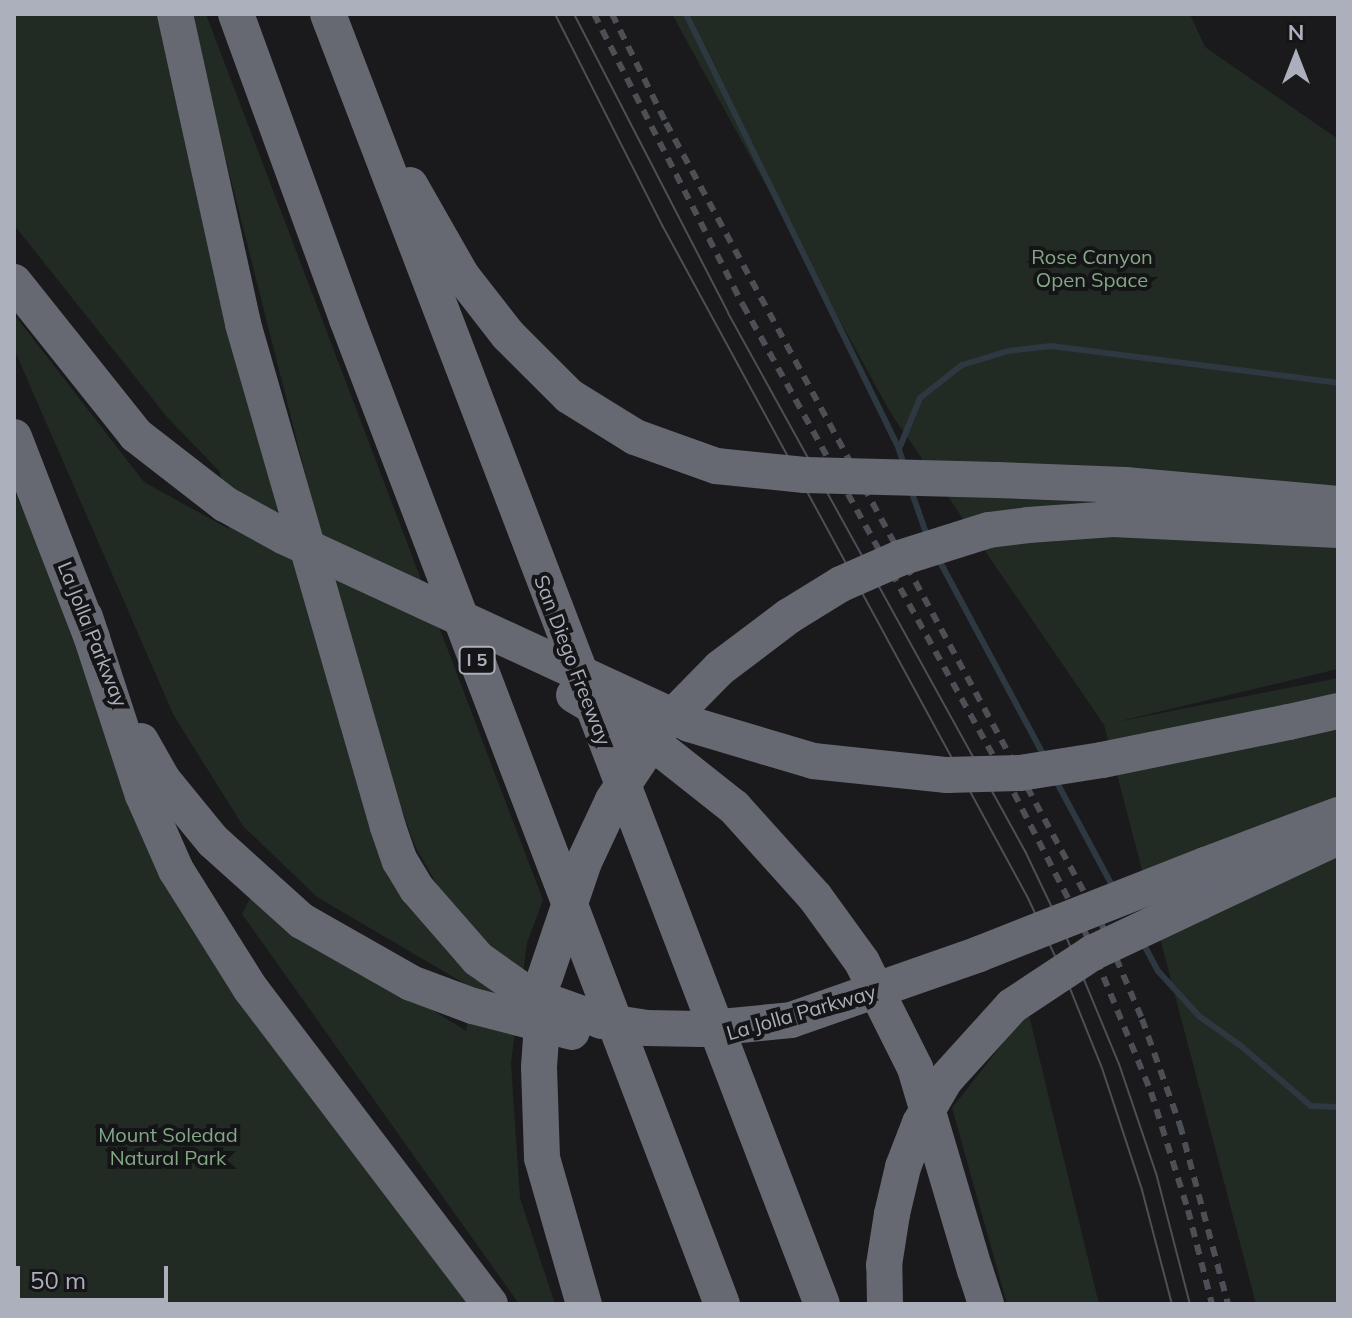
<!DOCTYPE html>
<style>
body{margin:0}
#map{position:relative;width:1352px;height:1318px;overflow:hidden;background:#1a191c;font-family:Mulish,sans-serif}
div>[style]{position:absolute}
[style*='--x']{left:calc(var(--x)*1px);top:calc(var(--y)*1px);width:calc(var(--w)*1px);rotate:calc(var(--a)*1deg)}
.green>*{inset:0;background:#212a23}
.stream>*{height:6px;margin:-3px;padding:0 3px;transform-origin:3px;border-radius:3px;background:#2e3841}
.highway>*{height:36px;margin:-18px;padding:0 18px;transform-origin:18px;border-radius:18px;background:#666972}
.tram>*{height:2px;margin:-1px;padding:0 1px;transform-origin:1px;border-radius:1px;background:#4d4f56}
.rail>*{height:6px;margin-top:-3px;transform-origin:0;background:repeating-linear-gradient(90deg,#4d4f56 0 10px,transparent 0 18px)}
.highway-bridge>*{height:36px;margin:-18px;padding:0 18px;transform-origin:18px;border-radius:18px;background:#666972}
span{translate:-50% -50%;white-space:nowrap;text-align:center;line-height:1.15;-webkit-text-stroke:8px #151417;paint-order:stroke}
.shield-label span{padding:2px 6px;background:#151417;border:2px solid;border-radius:6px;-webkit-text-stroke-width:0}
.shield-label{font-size:18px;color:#abb0bc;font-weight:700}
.park-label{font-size:20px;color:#82a886}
.street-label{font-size:20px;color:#abb0bc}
.frame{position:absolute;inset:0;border:16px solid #abb0bc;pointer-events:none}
.north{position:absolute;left:1256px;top:16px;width:80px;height:80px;-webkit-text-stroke:6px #151417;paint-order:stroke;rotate:0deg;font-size:22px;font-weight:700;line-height:32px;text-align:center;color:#abb0bc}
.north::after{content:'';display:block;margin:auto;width:28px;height:36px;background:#abb0bc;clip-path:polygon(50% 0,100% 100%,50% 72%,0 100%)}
.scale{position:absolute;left:16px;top:1266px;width:152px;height:36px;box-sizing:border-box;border:4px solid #abb0bc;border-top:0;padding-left:10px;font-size:24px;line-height:28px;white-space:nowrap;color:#abb0bc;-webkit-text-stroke:6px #151417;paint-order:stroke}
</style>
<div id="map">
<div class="green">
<i style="clip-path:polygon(14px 14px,159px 14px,376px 825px,455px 916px,416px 848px,388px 775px,344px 627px,189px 14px,206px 14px,543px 900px,527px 943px,511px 1063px,520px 1198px,555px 1304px,519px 1304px,242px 914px,251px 896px,466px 1031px,472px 988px,317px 897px,243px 826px,174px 716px,14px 349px,14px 314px,144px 482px,229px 529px,220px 472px,167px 417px,14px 225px)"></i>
<i style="clip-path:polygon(672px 14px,1190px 14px,1205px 47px,1338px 139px,1338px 669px,1116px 722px,1338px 678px,1338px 1304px,1256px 1304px,1104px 725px,890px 412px)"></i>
<i style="clip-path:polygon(14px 490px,202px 924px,468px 1304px,14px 1304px)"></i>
<i style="clip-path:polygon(1028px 1011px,1099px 1304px,1007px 1304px,952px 1108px)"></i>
</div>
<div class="stream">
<i style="--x:686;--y:14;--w:484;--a:63.9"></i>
<i style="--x:905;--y:468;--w:20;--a:-108"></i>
<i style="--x:899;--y:449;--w:55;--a:-67.6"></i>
<i style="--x:920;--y:398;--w:53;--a:-38.2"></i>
<i style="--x:962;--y:365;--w:48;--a:-16.9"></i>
<i style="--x:1008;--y:351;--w:43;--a:-6.6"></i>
<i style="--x:1051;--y:346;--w:289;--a:7.3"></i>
<i style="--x:911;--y:490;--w:49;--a:70.8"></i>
<i style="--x:939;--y:560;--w:225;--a:61.8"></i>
<i style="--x:1055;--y:779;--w:125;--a:61.8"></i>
<i style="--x:1142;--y:941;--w:34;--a:62"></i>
<i style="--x:1158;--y:971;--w:61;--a:47.7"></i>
<i style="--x:1199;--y:1016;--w:52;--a:35.5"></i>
<i style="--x:1241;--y:1046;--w:92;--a:40.6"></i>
<i style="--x:1311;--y:1106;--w:27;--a:2"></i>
</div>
<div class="highway">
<i style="--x:175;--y:14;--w:317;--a:77.6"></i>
<i style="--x:243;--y:324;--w:523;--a:73.92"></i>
<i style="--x:388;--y:827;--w:36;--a:71"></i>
<i style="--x:400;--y:861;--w:33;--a:59"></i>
<i style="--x:417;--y:889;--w:93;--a:48.9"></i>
<i style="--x:236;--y:14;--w:325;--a:70"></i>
<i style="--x:347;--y:319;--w:1054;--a:69.16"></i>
<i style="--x:328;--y:14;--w:1381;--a:69.05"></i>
<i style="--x:410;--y:185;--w:105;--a:60.3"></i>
<i style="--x:462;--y:276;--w:75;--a:52.1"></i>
<i style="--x:508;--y:335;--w:86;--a:45"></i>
<i style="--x:569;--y:396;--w:78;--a:31.8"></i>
<i style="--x:635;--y:437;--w:86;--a:19.7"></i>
<i style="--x:14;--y:282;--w:196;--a:51.4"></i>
<i style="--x:136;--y:435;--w:113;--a:37.8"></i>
<i style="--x:225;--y:504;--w:68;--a:28.8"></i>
<i style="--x:14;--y:437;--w:216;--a:68.8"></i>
<i style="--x:997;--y:480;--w:128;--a:2.2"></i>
<i style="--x:1125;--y:485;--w:214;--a:5.1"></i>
<i style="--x:1028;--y:525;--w:85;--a:-4"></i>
<i style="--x:1113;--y:519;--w:225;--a:2.8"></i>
<i style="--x:85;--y:617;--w:187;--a:72"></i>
<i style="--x:143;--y:795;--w:82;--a:66.3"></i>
<i style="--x:176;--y:870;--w:139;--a:57.9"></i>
<i style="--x:250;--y:988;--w:397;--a:52.8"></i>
<i style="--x:1289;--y:722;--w:50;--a:-12.7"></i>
<i style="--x:661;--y:728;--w:84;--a:-45.5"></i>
<i style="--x:720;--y:668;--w:86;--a:-37"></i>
<i style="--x:141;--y:741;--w:45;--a:60.6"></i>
<i style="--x:163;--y:780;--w:79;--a:50.7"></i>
<i style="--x:213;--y:841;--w:120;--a:42"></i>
<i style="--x:302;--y:921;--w:125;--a:29.6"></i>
<i style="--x:411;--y:983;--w:66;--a:20.4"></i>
<i style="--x:1205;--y:865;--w:142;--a:-20.6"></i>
<i style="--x:1200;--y:902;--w:153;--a:-25.2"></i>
<i style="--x:544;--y:994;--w:73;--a:93.9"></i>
<i style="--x:539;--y:1067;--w:91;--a:88.1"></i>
<i style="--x:542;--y:1158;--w:152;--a:74"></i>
<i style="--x:791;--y:1020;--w:199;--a:-19.3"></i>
<i style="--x:975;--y:1270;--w:36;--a:72"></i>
<i style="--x:885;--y:1304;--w:39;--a:-91"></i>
<i style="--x:884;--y:1265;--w:52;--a:-81.1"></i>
<i style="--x:892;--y:1214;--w:48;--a:-76.8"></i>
<i style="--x:903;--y:1167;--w:47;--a:-68.9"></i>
<i style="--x:920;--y:1123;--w:50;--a:-59.8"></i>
<i style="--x:945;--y:1080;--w:100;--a:-47.8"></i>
</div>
<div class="tram">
<i style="--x:555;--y:14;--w:237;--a:63.1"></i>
<i style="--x:662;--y:225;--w:764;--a:61.46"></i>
<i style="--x:1027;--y:896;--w:99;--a:65"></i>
<i style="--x:1069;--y:986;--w:88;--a:68.1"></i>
<i style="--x:1102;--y:1068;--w:128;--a:71.8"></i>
<i style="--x:1142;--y:1190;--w:118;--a:75.3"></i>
<i style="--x:574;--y:14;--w:336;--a:62.7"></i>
<i style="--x:728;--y:313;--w:615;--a:61.1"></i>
<i style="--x:1025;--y:851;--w:100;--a:64.5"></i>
<i style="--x:1068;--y:941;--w:133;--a:67.5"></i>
<i style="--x:1119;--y:1064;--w:115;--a:71.3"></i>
<i style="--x:1156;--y:1173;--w:135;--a:75.5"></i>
</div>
<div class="rail">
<i style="--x:594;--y:14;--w:327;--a:62.9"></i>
<i style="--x:743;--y:305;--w:558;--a:60.96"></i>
<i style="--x:1014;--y:793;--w:151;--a:62.8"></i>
<i style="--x:1083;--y:927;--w:178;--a:67.6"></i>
<i style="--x:1151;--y:1092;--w:124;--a:72.6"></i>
<i style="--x:1188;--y:1210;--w:97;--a:75.7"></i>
<i style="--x:612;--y:14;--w:122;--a:63.6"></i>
<i style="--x:666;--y:123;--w:913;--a:61.47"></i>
<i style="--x:1102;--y:925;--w:102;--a:66.9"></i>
<i style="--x:1142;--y:1019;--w:113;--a:70.3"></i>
<i style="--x:1180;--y:1125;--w:185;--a:75"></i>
</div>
<div class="highway-bridge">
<i style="--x:716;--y:466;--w:89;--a:5.8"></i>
<i style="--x:805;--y:475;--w:192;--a:1.5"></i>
<i style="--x:285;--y:537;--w:445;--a:24.8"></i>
<i style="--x:689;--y:724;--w:129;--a:16.6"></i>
<i style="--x:813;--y:761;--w:135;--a:6"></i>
<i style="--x:947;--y:775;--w:73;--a:-1.6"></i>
<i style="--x:1020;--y:773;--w:83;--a:-9"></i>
<i style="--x:1102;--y:760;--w:191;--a:-11.5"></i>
<i style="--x:789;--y:616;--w:61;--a:-31.6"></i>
<i style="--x:841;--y:584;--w:64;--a:-23.8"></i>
<i style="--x:900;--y:558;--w:93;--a:-17.5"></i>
<i style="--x:989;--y:530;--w:39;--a:-7"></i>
<i style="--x:574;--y:695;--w:81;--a:30.4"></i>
<i style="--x:644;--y:736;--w:115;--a:38.3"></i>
<i style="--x:734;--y:807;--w:121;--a:48"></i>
<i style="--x:815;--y:897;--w:80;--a:54.1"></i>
<i style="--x:862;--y:962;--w:119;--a:63.4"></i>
<i style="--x:915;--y:1068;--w:211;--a:73.5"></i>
<i style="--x:979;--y:954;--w:243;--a:-21.5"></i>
<i style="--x:478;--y:959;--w:62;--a:35.2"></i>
<i style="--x:529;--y:995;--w:77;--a:19.6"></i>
<i style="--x:602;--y:1021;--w:46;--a:8.8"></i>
<i style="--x:647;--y:1028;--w:53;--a:1.1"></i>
<i style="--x:700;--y:1029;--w:91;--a:-5.6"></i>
<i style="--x:545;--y:977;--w:121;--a:-71.3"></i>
<i style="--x:584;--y:862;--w:68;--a:-64.9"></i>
<i style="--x:613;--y:800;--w:87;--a:-56.3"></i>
<i style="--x:473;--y:1006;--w:102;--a:14.7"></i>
<i style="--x:1012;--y:1006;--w:96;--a:-33.5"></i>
<i style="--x:1092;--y:953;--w:119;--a:-25.3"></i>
</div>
<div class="shield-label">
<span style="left:477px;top:660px">I 5</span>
</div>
<div class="park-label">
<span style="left:1092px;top:268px">Rose Canyon<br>Open Space</span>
<span style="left:168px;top:1146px">Mount Soledad<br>Natural Park</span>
</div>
<div class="street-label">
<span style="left:93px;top:634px;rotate:68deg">La Jolla Parkway</span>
<span style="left:573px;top:660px;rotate:69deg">San Diego Freeway</span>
<span style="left:801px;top:1012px;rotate:-16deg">La Jolla Parkway</span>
</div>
<div class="frame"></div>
<div class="north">N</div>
<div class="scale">50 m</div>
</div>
